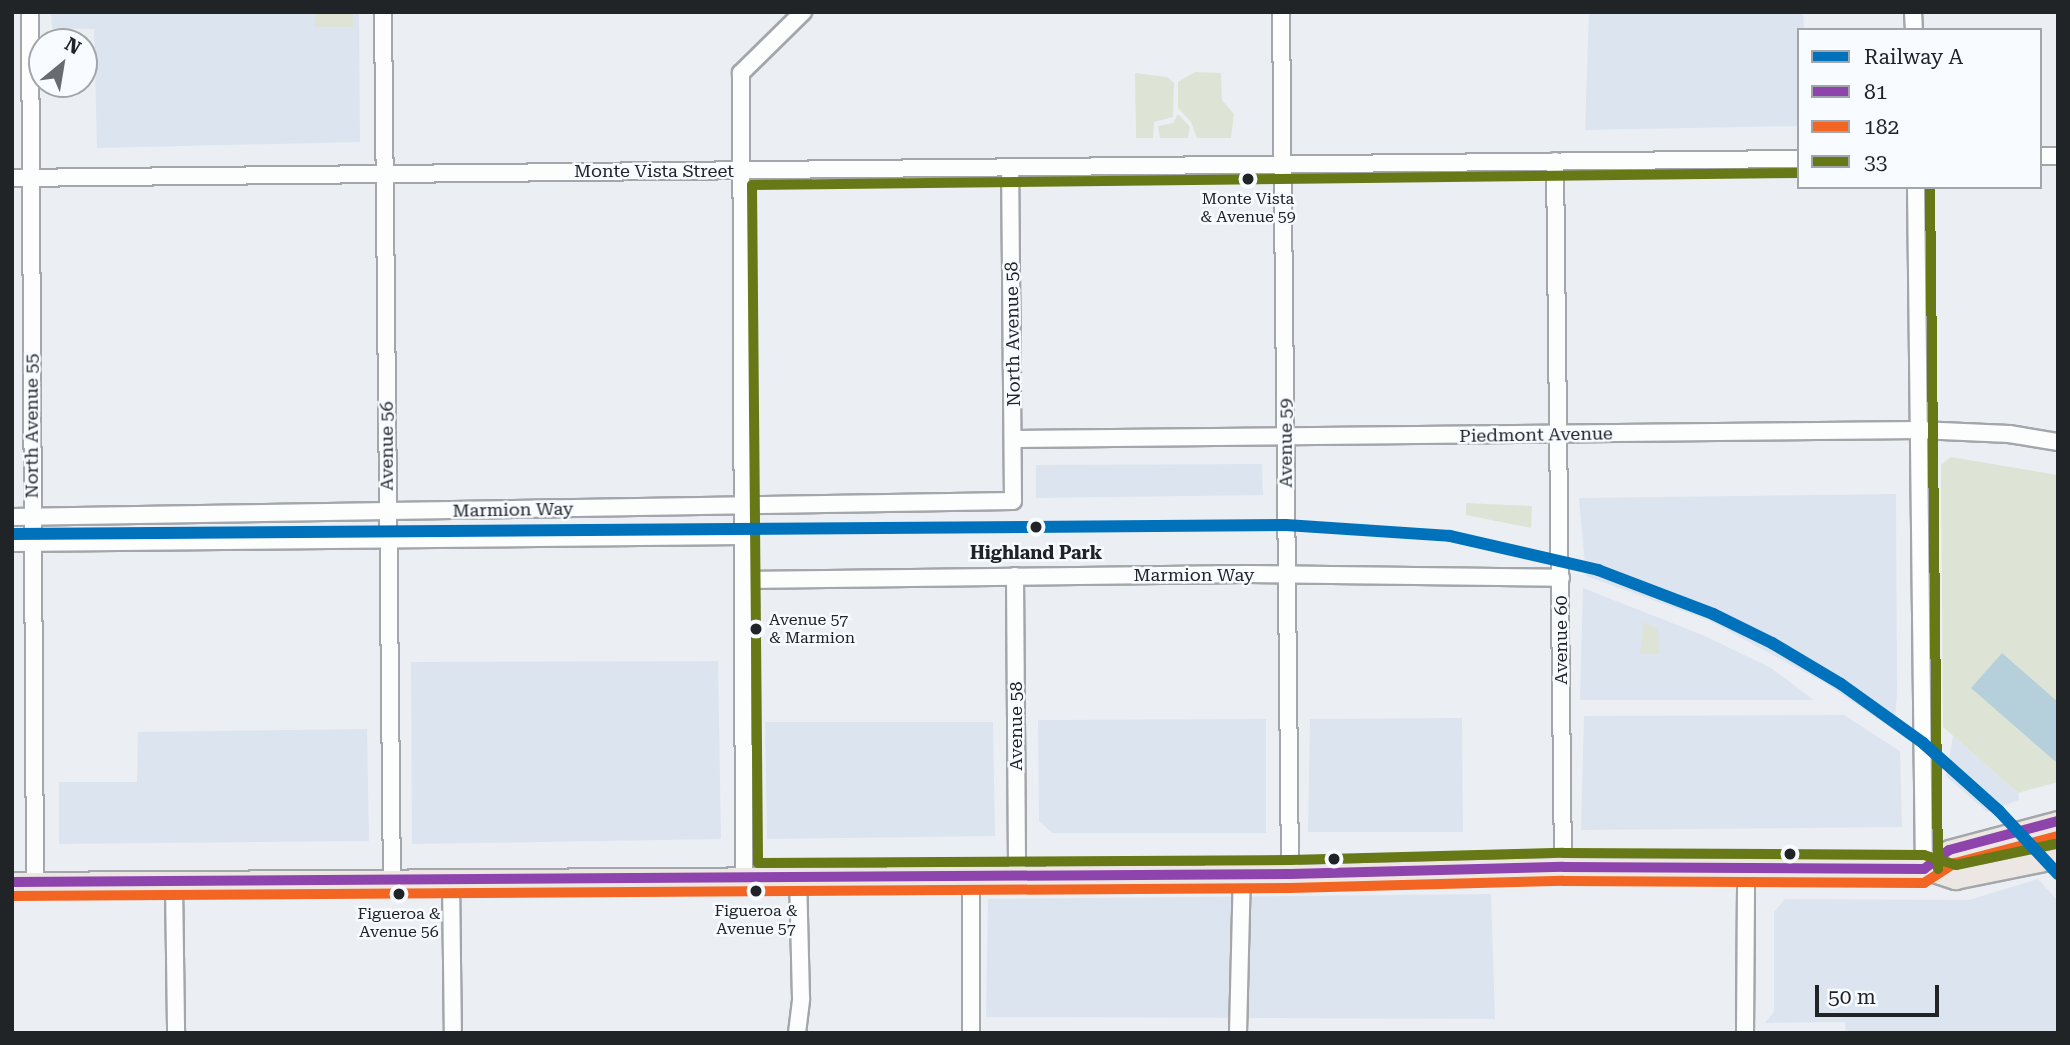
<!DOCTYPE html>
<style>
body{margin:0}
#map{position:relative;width:2070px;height:1045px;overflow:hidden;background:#ebeff4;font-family:"Roboto Serif",serif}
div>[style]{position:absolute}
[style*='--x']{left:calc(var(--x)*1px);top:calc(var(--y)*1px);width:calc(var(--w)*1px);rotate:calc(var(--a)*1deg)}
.built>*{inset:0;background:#dce4ef}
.green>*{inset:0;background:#dde4d5}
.water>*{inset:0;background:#b5d0db}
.roads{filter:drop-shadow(2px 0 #a3a6aa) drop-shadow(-2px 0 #a3a6aa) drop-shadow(0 2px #a3a6aa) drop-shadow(0 -2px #a3a6aa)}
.minor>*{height:16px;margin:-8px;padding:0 8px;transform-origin:8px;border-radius:8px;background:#fcfdfd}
.major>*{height:19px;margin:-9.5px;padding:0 9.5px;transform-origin:9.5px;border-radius:9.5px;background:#ece7e3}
.bus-1>*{height:10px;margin:-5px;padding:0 5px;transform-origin:5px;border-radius:5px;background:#8e44ad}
.bus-2>*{height:10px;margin:-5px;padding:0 5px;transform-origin:5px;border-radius:5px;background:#f26522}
.bus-3>*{height:10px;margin:-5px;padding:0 5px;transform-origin:5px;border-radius:5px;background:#677816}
.rail-1>*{height:12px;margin:-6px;padding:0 6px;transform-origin:6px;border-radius:6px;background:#0072bc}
.dots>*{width:19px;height:19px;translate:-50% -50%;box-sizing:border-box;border:4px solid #f8fbff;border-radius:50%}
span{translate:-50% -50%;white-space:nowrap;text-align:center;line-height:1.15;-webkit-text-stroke:5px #f8fbff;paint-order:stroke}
.bus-label{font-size:16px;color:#212427}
.left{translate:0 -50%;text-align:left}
.street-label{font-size:18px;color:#212427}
.stop-label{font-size:18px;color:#212427;font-weight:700}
.frame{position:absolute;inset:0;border:14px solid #212427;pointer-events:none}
.legend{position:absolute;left:1797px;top:28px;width:245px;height:161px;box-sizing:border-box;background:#f8fbff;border:2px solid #a2a5a9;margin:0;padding:9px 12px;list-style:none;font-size:21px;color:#212427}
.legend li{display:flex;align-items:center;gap:14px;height:35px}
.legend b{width:35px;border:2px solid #a2a5a9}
.north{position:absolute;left:28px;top:28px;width:70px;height:70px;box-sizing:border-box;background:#f8fbff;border:2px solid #a2a5a9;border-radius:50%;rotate:30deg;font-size:19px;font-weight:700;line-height:28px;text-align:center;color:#212427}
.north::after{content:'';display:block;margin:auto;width:24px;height:32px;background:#686b6f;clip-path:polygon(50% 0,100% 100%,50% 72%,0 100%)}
.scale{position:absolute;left:1815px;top:985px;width:124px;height:32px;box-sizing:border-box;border:4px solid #212427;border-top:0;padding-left:9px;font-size:21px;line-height:24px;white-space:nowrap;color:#212427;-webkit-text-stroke:5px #f8fbff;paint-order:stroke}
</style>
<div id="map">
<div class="built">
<i style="clip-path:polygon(51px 12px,359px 12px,360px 142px,97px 148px,94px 29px,52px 28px)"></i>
<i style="clip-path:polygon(1589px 12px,1803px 12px,1804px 28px,1831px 30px,1799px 30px,1799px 126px,1585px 130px)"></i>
<i style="clip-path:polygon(1262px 464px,1263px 495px,1036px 498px,1036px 465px)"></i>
<i style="clip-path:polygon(1896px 494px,1897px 694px,1894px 730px,1825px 683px,1708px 620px,1586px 576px,1579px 498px)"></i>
<i style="clip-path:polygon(1583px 588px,1705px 636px,1771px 668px,1814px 700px,1580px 700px)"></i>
<i style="clip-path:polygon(718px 661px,721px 839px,412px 844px,411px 662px)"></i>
<i style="clip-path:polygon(1844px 715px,1900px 751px,1902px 827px,1581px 830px,1584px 716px)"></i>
<i style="clip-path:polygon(1462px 718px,1463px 832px,1308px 832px,1310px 719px)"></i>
<i style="clip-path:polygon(1266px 719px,1266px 833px,1052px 833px,1039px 821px,1038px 720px)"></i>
<i style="clip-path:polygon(765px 722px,993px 722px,995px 836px,767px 839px)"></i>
<i style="clip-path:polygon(367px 729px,369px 841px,59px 844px,59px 782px,137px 782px,138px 732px)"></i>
<i style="clip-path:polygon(1953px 736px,2018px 793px,2019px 800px,1987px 812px,1946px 776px)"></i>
<i style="clip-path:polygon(2038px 879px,2058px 901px,2058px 1033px,1846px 1033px,1845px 1022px,1765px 1023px,1774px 1012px,1774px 912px,1785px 899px,1969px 900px)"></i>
<i style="clip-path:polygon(1491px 894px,1495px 1019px,986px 1017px,988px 899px)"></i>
</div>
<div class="green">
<i style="clip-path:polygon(315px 12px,353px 12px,353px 27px,315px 27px)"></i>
<i style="clip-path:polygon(1195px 72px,1221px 73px,1222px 100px,1234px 114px,1231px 138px,1197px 138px,1191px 122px,1178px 108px,1178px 82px)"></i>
<i style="clip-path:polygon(1135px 73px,1167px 77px,1174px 83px,1173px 117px,1154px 122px,1153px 138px,1136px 138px)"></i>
<i style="clip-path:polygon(1178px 114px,1190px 127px,1188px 138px,1160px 138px,1158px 126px,1173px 123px)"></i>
<i style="clip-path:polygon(1951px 457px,2058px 475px,2058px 782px,2018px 793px,1943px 727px,1941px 465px)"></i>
<i style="clip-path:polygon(1466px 503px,1532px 506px,1531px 528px,1466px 515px)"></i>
<i style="clip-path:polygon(1644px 622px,1658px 629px,1659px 654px,1640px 654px)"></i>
</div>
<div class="water">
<i style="clip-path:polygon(2002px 653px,2058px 702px,2057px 763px,1971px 688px)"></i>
</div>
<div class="roads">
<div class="minor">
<i style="--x:30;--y:12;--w:870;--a:89.67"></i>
<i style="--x:383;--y:12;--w:868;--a:89.41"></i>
<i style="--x:1281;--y:12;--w:862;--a:89.4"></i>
<i style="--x:1913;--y:12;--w:18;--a:87"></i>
<i style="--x:2040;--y:156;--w:18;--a:0"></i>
<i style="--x:1555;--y:161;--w:706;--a:89.35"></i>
<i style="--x:12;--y:178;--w:1787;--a:-0.61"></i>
<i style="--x:1916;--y:187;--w:682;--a:89.33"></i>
<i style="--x:1014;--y:439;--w:905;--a:-0.57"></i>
<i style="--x:1919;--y:430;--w:90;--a:2.5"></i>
<i style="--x:2009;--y:434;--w:50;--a:9.3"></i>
<i style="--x:12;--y:517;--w:1001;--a:-0.92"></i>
<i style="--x:1013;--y:501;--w:333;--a:-90.5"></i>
<i style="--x:12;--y:543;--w:730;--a:-0.55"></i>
<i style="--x:1015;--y:576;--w:300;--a:89.6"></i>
<i style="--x:743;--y:580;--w:505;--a:-0.68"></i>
<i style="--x:1248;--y:574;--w:313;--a:0.7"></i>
<i style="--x:744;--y:877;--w:804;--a:-90.21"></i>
<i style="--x:741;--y:73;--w:87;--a:-44.5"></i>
<i style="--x:451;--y:879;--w:154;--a:89.3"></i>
<i style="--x:174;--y:883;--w:150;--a:89.2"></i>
<i style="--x:797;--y:1033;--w:35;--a:-83"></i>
<i style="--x:801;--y:998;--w:120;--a:-91.4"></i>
<i style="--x:971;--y:1033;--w:156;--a:-90"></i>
<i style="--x:1238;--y:1033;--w:159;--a:-88.6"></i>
<i style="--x:1745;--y:1033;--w:163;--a:-89.6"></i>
</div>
<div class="major">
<i style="--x:1924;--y:869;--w:31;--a:-37"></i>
<i style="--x:1949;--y:850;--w:113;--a:-14.9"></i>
<i style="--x:12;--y:882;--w:1278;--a:-0.36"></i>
<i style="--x:1290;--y:874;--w:273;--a:-1.5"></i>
<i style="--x:1563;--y:867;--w:361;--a:0.3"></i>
<i style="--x:1924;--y:869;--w:33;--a:18"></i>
<i style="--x:1955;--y:879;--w:105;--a:-11.5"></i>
</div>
</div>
<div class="bus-1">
<i style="--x:12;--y:882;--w:1278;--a:-0.36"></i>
<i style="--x:1290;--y:874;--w:273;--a:-1.5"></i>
<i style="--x:1563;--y:867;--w:361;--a:0.3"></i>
<i style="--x:1924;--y:869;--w:31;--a:-37"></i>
<i style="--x:1949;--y:850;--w:113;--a:-14.9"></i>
</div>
<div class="bus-2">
<i style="--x:12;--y:896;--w:1278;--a:-0.36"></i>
<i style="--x:1290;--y:888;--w:273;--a:-1.5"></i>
<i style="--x:1563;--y:881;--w:361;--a:0.3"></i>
<i style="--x:1924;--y:883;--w:37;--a:-33"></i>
<i style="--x:1955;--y:863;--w:106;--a:-14.7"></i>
</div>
<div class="bus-3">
<i style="--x:1799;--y:173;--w:1047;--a:179.34"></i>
<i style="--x:752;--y:185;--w:678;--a:89.49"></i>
<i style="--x:758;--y:863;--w:532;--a:-0.32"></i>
<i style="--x:1290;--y:860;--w:273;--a:-1.5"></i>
<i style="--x:1563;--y:853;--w:361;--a:0.3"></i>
<i style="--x:1924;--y:855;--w:34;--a:17"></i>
<i style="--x:1956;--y:865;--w:101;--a:-12"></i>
<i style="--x:1930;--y:187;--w:682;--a:89.33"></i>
</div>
<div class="rail-1">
<i style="--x:12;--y:534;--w:1274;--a:-0.4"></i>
<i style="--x:1286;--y:525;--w:164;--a:3.8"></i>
<i style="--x:1450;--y:536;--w:152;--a:12.9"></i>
<i style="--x:1598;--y:570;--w:123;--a:20.9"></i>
<i style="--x:1713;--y:614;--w:66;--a:26.2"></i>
<i style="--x:1772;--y:643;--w:80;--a:30.7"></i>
<i style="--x:1841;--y:684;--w:101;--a:35.7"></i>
<i style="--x:1923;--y:743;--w:102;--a:41.8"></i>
<i style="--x:1999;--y:811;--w:86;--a:46.9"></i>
</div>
<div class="dots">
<i style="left:1248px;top:179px;background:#212427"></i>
<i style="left:1036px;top:527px;background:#212427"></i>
<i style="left:756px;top:629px;background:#212427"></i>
<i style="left:1790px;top:854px;background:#212427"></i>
<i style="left:1334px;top:859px;background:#212427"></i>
<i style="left:756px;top:891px;background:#212427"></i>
<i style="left:399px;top:894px;background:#212427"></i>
</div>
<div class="bus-label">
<span style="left:1248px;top:208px">Monte Vista<br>&amp; Avenue 59</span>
<span class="left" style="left:769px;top:629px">Avenue 57<br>&amp; Marmion</span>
<span style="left:756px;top:920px">Figueroa &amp;<br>Avenue 57</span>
<span style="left:399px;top:923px">Figueroa &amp;<br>Avenue 56</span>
</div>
<div class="street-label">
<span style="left:654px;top:171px">Monte Vista Street</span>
<span style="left:1013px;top:334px;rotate:-91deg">North Avenue 58</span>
<span style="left:32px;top:426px;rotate:-90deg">North Avenue 55</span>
<span style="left:1536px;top:435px;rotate:-1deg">Piedmont Avenue</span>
<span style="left:1286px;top:443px;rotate:-90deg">Avenue 59</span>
<span style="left:387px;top:446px;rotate:-90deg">Avenue 56</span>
<span style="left:513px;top:510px;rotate:-1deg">Marmion Way</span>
<span style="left:1194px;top:575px">Marmion Way</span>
<span style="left:1561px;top:640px;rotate:-90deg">Avenue 60</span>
<span style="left:1016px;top:726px;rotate:-90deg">Avenue 58</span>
</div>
<div class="stop-label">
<span style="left:1036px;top:553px">Highland Park</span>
</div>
<div class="frame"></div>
<ul class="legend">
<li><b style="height:9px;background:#0072bc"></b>Railway A</li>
<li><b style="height:9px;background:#8e44ad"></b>81</li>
<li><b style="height:9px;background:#f26522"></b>182</li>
<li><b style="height:9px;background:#677816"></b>33</li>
</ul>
<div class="north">N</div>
<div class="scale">50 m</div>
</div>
